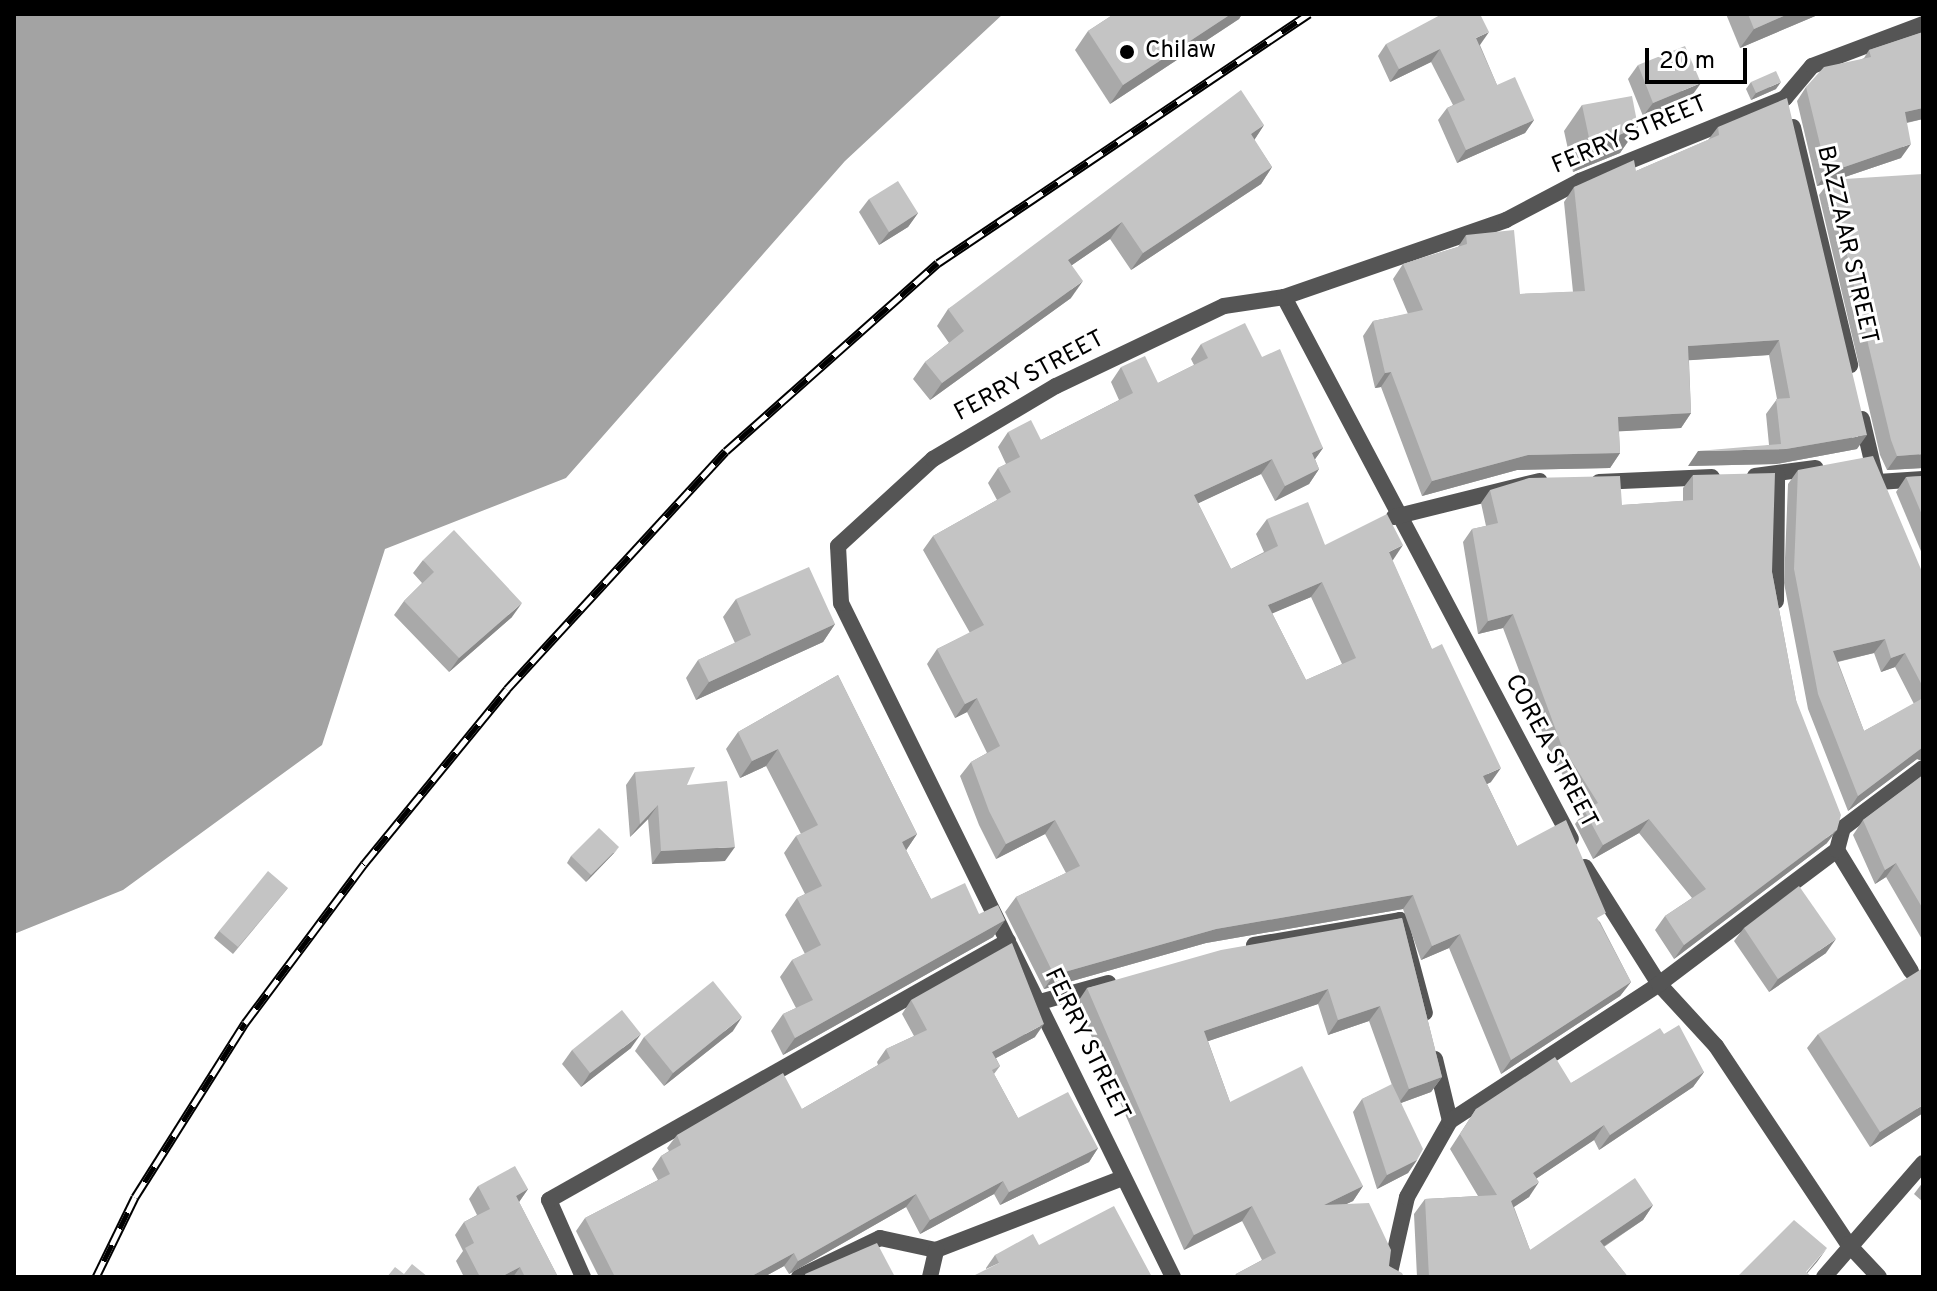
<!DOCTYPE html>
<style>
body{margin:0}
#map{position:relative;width:1937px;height:1291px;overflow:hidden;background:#fff;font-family:Overpass,sans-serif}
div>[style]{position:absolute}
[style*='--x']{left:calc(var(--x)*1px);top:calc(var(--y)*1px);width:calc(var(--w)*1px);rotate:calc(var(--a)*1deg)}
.water>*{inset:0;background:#a3a3a3}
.minor>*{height:16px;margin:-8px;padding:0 8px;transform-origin:8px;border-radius:8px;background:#555}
.rail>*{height:9px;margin-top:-4.5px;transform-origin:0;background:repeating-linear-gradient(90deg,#fff 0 18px,#000 0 36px);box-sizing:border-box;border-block:2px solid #000}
.wall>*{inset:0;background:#a9a9a9}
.shaded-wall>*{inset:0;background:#898989}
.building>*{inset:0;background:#c4c4c4}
.dots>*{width:22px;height:22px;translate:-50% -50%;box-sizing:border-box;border:4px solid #fff;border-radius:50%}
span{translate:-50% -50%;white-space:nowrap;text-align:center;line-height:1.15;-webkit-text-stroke:6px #fff;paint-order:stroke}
.poi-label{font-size:24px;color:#000}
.left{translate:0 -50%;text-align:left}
.street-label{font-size:24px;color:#000}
.frame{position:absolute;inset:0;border:16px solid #000;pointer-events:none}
.scale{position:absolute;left:1645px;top:48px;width:102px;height:36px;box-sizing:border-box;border:4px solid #000;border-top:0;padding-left:10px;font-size:24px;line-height:28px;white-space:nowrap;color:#000;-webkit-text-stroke:6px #fff;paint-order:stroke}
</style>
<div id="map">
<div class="water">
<i style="clip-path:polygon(14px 14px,1003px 14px,845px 161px,566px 478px,385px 549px,322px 745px,123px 890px,14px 934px)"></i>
</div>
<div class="minor">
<i style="--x:1793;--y:127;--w:245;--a:76.5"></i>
<i style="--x:1284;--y:297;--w:613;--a:62.1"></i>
<i style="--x:1862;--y:419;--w:61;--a:76.7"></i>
<i style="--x:1755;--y:476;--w:61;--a:-7.6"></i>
<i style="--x:1599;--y:482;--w:113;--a:-2.5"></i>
<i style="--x:1878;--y:482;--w:45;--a:-3.8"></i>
<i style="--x:1394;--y:517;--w:150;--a:-13.9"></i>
<i style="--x:1776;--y:601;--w:126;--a:-89.5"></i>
<i style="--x:1837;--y:850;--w:142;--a:58.6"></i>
<i style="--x:1585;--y:867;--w:138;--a:57.7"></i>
<i style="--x:1659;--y:984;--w:84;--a:47.4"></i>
<i style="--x:1716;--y:1046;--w:238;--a:56.3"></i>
<i style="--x:1848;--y:1244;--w:45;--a:46.8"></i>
<i style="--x:1254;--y:945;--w:148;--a:-9.7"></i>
<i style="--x:1400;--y:920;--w:96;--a:75"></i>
<i style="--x:1040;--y:1002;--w:71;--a:-15.6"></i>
<i style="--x:1435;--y:1059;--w:64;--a:76.4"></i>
<i style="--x:583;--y:1277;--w:84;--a:-113.8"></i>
<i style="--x:549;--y:1200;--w:527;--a:-29.43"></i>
<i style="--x:799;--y:1277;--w:90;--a:-25.7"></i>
<i style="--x:880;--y:1238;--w:57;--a:12.1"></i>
<i style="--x:936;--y:1250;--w:200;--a:-21.1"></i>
<i style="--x:930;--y:1277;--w:28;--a:-77"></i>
<i style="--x:1173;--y:1277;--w:751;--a:-116.22"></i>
<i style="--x:841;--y:603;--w:57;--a:-93"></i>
<i style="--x:838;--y:546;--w:129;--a:-42.5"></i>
<i style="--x:933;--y:459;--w:143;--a:-30.7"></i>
<i style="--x:1056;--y:386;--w:186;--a:-25.5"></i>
<i style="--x:1224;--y:306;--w:61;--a:-8.5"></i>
<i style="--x:1284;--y:297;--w:235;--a:-19.1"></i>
<i style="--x:1506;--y:220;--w:84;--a:-27.8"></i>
<i style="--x:1580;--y:181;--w:221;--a:-22"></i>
<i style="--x:1785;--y:98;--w:42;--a:-49.8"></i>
<i style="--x:1812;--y:66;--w:119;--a:-20.7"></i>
<i style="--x:1389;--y:1277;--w:82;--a:-77.3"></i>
<i style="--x:1407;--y:1197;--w:87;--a:-60.5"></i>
<i style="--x:1450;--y:1121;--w:250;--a:-33.2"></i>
<i style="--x:1659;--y:984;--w:223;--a:-37"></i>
<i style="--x:1837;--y:850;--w:23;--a:-75"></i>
<i style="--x:1843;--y:828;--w:100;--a:-36.9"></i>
<i style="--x:1824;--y:1277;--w:151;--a:-49"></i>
</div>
<div class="rail">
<i style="--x:96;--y:1277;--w:89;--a:-64"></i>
<i style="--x:135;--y:1197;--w:206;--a:-57.7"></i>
<i style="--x:245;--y:1023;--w:199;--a:-53.2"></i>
<i style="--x:364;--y:864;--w:226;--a:-50.7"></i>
<i style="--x:507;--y:689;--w:323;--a:-47.4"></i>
<i style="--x:726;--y:451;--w:283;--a:-41.6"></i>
<i style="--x:938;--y:263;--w:447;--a:-33.9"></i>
</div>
<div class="wall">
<i style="clip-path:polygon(1114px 14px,1242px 14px,1239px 19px,1110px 104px,1075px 50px,1088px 31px)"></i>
<i style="clip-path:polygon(1726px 14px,1820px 14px,1740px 48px)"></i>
<i style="clip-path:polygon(1923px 32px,1923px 119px,1907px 123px,1901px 158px,1836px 180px,1923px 468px,1887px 470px,1880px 455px,1819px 195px,1828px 183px,1817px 186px,1797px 101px,1806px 87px,1864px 58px,1869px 50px)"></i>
<i style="clip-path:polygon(1386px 44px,1480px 45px,1497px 85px,1534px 120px,1525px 133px,1457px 163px,1438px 120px,1447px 108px,1453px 105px,1431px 62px,1390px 82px,1378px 56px)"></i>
<i style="clip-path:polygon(1638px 65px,1691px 97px,1643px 116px,1628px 79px)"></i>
<i style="clip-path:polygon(1751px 82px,1776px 89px,1751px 100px,1746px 89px)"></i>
<i style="clip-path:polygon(1582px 105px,1638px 127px,1620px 153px,1573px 172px,1564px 131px)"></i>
<i style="clip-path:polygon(1264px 125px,1254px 140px,1272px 167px,1261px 184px,1131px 270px,1110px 239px,1072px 265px,1071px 298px,930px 400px,913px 379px,925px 362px,949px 343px,937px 326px,948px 309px)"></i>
<i style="clip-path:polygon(1718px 127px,1857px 449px,1776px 464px,1688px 466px,1769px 445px,1766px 414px,1777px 399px,1769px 355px,1689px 360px,1691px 413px,1681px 428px,1619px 431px,1620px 453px,1610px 468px,1517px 470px,1422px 496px,1381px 387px,1375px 388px,1363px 336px,1373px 321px,1408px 314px,1393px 279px,1403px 264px,1458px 247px,1466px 235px,1520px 294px,1573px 292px,1564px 202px,1574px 187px,1636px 171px,1708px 140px)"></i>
<i style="clip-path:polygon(869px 199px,918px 213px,908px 227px,879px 245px,859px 212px)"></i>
<i style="clip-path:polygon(evenodd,1201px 344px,1262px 357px,1323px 448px,1315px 459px,1319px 469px,1309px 484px,1275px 501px,1261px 474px,1198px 503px,1231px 569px,1264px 552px,1256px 534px,1267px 519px,1325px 545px,1392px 560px,1491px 782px,1487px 784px,1517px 846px,1600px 922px,1631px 982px,1620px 996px,1501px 1074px,1449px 948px,1421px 960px,1403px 909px,1206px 943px,1044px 989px,1005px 912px,1016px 897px,1066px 873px,1045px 834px,996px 859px,979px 825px,960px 776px,971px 762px,987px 753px,967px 712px,955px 718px,927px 664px,937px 649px,970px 633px,923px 550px,933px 536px,997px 500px,988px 483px,998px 468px,1006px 464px,998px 447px,1008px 432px,1041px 440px,1119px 400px,1111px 382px,1121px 367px,1158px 383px,1194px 365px,1191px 359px,1201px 344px,1311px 597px,1342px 664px,1306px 680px,1272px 613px,1311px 597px)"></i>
<i style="clip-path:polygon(evenodd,1798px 470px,1923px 574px,1923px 761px,1917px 759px,1848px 811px,1808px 709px,1784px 583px,1788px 484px,1798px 470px,1874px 653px,1881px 672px,1895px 667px,1914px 704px,1864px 731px,1838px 662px,1874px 653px)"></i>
<i style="clip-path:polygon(1693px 475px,1772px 572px,1796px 700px,1827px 843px,1674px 959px,1655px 930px,1665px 916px,1692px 898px,1639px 833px,1593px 859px,1575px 824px,1585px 810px,1552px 758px,1503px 628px,1478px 634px,1463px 542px,1472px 529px,1486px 526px,1481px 503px,1490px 490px,1622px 505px,1683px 501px,1683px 488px)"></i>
<i style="clip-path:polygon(1923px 476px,1923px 556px,1896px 492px,1906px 477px)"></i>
<i style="clip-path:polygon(423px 560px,512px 617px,449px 672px,394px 615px,404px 601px,422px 583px,413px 573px)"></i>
<i style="clip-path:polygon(736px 599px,835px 624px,823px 642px,696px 700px,686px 678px,698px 660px,735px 643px,723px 617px)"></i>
<i style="clip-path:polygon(838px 675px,917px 834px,906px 850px,931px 899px,979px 914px,1005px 920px,993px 937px,783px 1055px,771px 1031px,783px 1014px,796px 1008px,780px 977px,792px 960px,805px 954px,785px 915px,797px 898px,805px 894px,784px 853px,796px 836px,801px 834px,766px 766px,740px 778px,726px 749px,738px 732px)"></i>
<i style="clip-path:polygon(635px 772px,687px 785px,725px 861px,652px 864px,648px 819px,630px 837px,626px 785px)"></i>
<i style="clip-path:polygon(1923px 775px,1923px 941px,1886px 877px,1875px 884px,1853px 835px,1863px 820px)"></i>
<i style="clip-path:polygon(614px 853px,586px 882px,567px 863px,571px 856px)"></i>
<i style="clip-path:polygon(288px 888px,233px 954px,214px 938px,219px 931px)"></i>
<i style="clip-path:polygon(1402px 918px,1442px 1077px,1431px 1092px,1401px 1103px,1417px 1160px,1408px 1173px,1377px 1189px,1353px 1112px,1362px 1099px,1392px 1085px,1369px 1021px,1328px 1035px,1318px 1004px,1208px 1041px,1230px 1102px,1363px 1186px,1353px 1201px,1346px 1204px,1389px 1266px,1404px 1277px,1234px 1277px,1236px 1274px,1262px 1260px,1242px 1221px,1184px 1250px,1077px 1003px,1087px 988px)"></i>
<i style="clip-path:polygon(1744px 928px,1826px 953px,1769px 992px,1734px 941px)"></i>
<i style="clip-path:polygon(911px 1000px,1035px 1037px,996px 1058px,1000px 1066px,994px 1074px,1018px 1118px,1098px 1148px,1089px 1162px,1000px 1205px,994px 1194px,920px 1234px,906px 1207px,789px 1274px,784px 1266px,764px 1277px,599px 1277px,576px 1231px,585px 1218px,658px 1180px,652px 1169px,661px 1156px,669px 1151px,667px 1148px,677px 1135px,802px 1109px,878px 1065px,877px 1062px,886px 1049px,914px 1036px,902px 1014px)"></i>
<i style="clip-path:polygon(733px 1031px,664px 1086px,635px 1051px,644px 1037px)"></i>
<i style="clip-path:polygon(1664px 1034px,1704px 1072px,1693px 1087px,1599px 1150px,1594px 1140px,1537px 1178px,1529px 1197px,1514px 1207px,1530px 1250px,1653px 1205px,1643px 1220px,1604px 1247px,1628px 1277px,1417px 1277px,1414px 1214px,1425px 1199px,1478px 1196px,1450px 1149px,1476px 1109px,1571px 1083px)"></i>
<i style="clip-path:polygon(1818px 1034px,1923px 1113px,1870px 1147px,1807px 1048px)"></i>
<i style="clip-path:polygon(631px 1048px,581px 1087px,562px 1064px,572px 1050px)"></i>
<i style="clip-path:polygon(1923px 1182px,1923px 1202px,1914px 1194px)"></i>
<i style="clip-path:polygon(478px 1186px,528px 1189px,519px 1202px,558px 1277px,464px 1277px,456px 1261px,463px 1251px,455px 1235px,464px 1222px,477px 1215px,469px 1199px)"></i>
<i style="clip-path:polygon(1039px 1245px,986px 1269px,986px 1268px,995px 1255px)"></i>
</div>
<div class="shaded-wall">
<i style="clip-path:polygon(1231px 14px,1242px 14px,1239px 19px,1110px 104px,1123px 85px)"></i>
<i style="clip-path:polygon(1788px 14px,1820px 14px,1740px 48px,1754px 29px)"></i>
<i style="clip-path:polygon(1489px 32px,1480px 45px,1467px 51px,1476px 38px)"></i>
<i style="clip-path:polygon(1440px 49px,1431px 62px,1390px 82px,1399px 69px)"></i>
<i style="clip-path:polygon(1781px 82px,1776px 89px,1751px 100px,1756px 93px)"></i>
<i style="clip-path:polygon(1701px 83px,1691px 97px,1643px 116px,1653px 103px)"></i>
<i style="clip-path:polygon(1923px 108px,1923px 119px,1895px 125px,1905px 112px)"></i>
<i style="clip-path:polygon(1534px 120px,1525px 133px,1457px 163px,1466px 150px)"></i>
<i style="clip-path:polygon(1264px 125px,1253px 142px,1251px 134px)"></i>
<i style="clip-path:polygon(1638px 127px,1620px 153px,1573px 172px,1591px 147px)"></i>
<i style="clip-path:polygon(1911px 144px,1901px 158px,1830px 182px,1829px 180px,1828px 183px,1817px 186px,1827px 173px)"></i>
<i style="clip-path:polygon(1272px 167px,1261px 184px,1131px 270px,1143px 253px)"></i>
<i style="clip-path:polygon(918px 213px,908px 227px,879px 245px,889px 232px)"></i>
<i style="clip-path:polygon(1122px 222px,1110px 239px,1056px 276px,1068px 260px)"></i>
<i style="clip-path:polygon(1083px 281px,1071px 298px,930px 400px,942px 383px)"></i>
<i style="clip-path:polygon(1779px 340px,1769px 355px,1678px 361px,1688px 346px)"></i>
<i style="clip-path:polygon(1391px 372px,1381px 387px,1375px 388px,1385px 373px)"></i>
<i style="clip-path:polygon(1691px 413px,1681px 428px,1608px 432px,1618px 417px)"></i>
<i style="clip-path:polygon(1867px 435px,1857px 449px,1776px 464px,1688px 466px,1698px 451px,1786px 449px)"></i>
<i style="clip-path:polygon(1323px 448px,1313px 462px,1312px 453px)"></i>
<i style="clip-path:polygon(1620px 453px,1610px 468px,1517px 470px,1422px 496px,1432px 481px,1528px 455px)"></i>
<i style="clip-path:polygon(1923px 454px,1923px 468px,1887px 470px,1897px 456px)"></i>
<i style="clip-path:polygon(1272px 459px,1261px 474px,1184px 510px,1194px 495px)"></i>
<i style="clip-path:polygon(1319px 469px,1309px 484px,1275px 501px,1285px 486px)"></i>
<i style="clip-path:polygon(1403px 545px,1393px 560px,1379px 567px,1389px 552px)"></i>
<i style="clip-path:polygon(1322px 582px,1311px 597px,1257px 620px,1268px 605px)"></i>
<i style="clip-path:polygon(522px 603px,512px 617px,449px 672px,459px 658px)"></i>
<i style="clip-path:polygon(1513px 614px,1503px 628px,1478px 634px,1488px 621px)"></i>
<i style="clip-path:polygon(835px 624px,823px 642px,696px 700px,709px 682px)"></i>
<i style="clip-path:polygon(1885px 639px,1874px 653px,1823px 665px,1833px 651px)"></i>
<i style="clip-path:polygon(1905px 653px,1895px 667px,1881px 672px,1891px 658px)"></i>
<i style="clip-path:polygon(977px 698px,967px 712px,955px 718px,965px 704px)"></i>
<i style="clip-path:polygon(1923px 747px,1923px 761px,1917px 759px,1848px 811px,1858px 796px)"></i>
<i style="clip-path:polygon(778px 749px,766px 766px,740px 778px,752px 761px)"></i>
<i style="clip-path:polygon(1501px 768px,1491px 782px,1473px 791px,1483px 776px)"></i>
<i style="clip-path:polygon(658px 805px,648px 819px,630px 837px,640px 824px)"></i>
<i style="clip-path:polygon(1649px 819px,1639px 833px,1593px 859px,1603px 845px)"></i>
<i style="clip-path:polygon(1055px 820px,1045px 834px,996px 859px,1006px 844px)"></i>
<i style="clip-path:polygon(1837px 830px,1827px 843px,1674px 959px,1684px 945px)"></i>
<i style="clip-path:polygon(917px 834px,905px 852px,902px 842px)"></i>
<i style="clip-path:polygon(619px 847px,614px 853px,586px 882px,591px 875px)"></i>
<i style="clip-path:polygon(735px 847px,725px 861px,652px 864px,661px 851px)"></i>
<i style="clip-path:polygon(1896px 863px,1886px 877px,1875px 884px,1885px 870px)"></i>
<i style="clip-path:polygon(1413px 895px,1403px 909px,1206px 943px,1044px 989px,1054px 975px,1216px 929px)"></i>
<i style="clip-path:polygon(1005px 920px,993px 937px,783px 1055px,795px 1038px)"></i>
<i style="clip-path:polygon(1460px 934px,1449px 948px,1421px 960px,1432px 946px)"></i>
<i style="clip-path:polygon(1836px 939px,1826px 953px,1769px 992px,1778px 979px)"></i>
<i style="clip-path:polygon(1631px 982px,1620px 996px,1501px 1074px,1511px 1060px)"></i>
<i style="clip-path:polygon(1328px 989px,1318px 1004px,1194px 1046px,1204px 1031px)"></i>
<i style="clip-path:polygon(1380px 1006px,1369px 1021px,1328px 1035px,1338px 1020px)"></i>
<i style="clip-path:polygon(742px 1017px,733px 1031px,664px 1086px,673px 1073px)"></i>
<i style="clip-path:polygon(1044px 1024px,1035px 1037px,983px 1065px,992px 1052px)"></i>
<i style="clip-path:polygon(641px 1034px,631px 1048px,581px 1087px,590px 1073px)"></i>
<i style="clip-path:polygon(1704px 1072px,1693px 1087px,1599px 1150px,1610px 1135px)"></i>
<i style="clip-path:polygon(1442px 1077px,1431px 1092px,1398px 1104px,1409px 1089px)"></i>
<i style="clip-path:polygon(1923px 1105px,1923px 1113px,1870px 1147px,1880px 1132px)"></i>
<i style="clip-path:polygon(1604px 1125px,1594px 1140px,1522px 1188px,1533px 1173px)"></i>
<i style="clip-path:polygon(1098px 1148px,1089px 1162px,1000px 1205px,1009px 1192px)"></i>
<i style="clip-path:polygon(1417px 1160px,1408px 1173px,1377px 1189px,1387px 1175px)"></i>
<i style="clip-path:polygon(1003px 1181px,994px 1194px,920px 1234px,930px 1220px)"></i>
<i style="clip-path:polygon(1539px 1182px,1529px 1197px,1500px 1216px,1511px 1201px)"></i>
<i style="clip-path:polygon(1363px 1186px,1353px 1201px,1313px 1220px,1324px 1205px)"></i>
<i style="clip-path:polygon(528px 1189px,519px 1202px,516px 1196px)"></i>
<i style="clip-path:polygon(916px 1194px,906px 1207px,789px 1274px,798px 1261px)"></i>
<i style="clip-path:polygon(1653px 1205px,1643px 1220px,1589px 1256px,1600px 1241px)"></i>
<i style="clip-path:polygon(1252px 1206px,1242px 1221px,1184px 1250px,1194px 1235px)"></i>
<i style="clip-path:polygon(1827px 1248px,1817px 1262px,1804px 1277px,1803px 1277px)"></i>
<i style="clip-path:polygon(794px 1253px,784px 1266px,764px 1277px,750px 1277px)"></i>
<i style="clip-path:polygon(520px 1267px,513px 1277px,501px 1277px)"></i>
</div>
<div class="building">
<i style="clip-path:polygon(1114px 14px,1231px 14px,1123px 85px,1088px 31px)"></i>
<i style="clip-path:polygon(1442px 14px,1480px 14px,1489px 32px,1476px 38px,1497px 85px,1515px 77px,1534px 120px,1466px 150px,1447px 108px,1465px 100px,1440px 49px,1399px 69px,1386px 44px)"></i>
<i style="clip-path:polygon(1748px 14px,1788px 14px,1754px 29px)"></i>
<i style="clip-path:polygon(1923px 32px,1923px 108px,1905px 112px,1911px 144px,1827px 173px,1806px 87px,1824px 67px,1871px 57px,1869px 50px)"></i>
<i style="clip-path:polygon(1685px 46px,1701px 83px,1653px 103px,1638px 65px)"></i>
<i style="clip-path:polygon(1776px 71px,1781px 82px,1756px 93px,1751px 82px)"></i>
<i style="clip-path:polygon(1241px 90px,1264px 125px,1251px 134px,1272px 167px,1143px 253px,1122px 222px,1068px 260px,1083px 281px,942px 383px,925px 362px,964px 331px,948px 309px)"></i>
<i style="clip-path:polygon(1632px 96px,1638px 127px,1591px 147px,1582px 105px)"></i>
<i style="clip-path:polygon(1787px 98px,1867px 435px,1786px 449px,1698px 451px,1781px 444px,1776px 399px,1790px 398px,1779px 340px,1688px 346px,1691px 413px,1618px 417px,1620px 453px,1528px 455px,1432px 481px,1391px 372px,1385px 373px,1373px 321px,1423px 310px,1403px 264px,1467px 244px,1466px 235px,1514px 230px,1520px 294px,1585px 291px,1574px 187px,1634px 160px,1636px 171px,1719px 135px,1718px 127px)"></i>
<i style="clip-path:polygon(1923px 174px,1923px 454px,1897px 456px,1891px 440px,1829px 180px)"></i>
<i style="clip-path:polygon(898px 181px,918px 213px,889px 232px,869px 199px)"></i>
<i style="clip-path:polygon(evenodd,1245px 323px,1262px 357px,1280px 349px,1323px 448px,1312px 453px,1319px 469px,1285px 486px,1272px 459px,1194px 495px,1231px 569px,1278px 546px,1267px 519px,1308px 502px,1325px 545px,1387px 514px,1403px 545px,1389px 552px,1432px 649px,1442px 644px,1501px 768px,1483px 776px,1517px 846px,1566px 820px,1606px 913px,1597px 918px,1631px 982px,1511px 1060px,1460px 934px,1432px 946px,1413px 895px,1216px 929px,1054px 975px,1016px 897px,1080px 866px,1055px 820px,1006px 844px,989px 811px,971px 762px,1000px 746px,977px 698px,965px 704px,937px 649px,984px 625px,933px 536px,1011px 492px,998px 468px,1020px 457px,1008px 432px,1031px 420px,1041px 440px,1133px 393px,1121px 367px,1145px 356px,1158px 383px,1208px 358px,1201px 344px,1245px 323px,1322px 582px,1356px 658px,1306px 680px,1268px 605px,1322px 582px)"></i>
<i style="clip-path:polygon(1873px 456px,1923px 574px,1923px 687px,1905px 653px,1891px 658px,1885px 639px,1833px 651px,1864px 731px,1923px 698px,1923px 747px,1858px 796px,1818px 694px,1794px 569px,1798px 470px)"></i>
<i style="clip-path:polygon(1775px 473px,1772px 572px,1796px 700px,1841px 815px,1837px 830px,1684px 945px,1665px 916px,1706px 889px,1649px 819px,1603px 845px,1584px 810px,1598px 803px,1561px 744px,1513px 614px,1488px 621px,1472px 529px,1498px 523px,1490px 490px,1529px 478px,1620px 476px,1622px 505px,1693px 500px,1693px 475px)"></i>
<i style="clip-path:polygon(1923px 476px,1923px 517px,1906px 477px)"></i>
<i style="clip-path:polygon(454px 530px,522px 603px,459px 658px,404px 601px,434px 572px,423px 560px)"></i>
<i style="clip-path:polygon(809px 567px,835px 624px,709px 682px,698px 660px,751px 635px,736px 599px)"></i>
<i style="clip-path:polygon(838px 675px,917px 834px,902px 842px,931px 899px,965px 883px,979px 914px,998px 905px,1005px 920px,795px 1038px,783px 1014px,813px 1000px,792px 960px,821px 945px,797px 898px,822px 886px,796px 836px,818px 825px,778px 749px,752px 761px,738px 732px)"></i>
<i style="clip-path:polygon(695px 767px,687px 785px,727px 781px,735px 847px,661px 851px,658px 805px,640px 824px,635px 772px)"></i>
<i style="clip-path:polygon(1923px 775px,1923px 909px,1896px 863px,1885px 870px,1863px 820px)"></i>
<i style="clip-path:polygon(599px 828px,619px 847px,591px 875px,571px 856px)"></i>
<i style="clip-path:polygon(268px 871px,288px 888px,238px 947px,219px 931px)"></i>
<i style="clip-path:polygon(1799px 886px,1836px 939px,1778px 979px,1744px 928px)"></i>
<i style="clip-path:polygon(1402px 918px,1442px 1077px,1409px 1089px,1380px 1006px,1338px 1020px,1328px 989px,1204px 1031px,1230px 1102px,1302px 1066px,1363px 1186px,1324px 1205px,1369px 1203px,1391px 1250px,1389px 1266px,1402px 1273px,1404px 1277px,1238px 1277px,1236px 1274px,1276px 1253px,1252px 1206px,1194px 1235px,1087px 988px,1221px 950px)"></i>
<i style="clip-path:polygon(1012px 943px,1044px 1024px,992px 1052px,1000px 1066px,992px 1070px,1018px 1118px,1068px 1092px,1098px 1148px,1009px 1192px,1003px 1181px,930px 1220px,916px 1194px,798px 1261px,794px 1253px,750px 1277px,615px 1277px,585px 1218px,670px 1174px,661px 1156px,681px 1145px,677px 1135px,783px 1073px,802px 1109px,890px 1058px,886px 1049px,927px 1030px,911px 1000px)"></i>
<i style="clip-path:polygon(1923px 968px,1923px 1105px,1880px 1132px,1818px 1034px)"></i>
<i style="clip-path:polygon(713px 981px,742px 1017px,673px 1073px,644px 1037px)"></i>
<i style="clip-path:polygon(622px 1010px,641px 1034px,590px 1073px,572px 1050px)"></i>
<i style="clip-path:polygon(1679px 1025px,1704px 1072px,1610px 1135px,1604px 1125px,1533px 1173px,1539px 1182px,1511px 1201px,1530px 1250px,1635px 1178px,1653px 1205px,1600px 1241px,1628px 1277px,1429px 1277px,1425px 1199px,1497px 1195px,1460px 1134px,1476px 1109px,1555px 1057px,1571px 1083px,1660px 1028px,1664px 1034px)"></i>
<i style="clip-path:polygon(1392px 1084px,1423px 1149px,1417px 1160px,1387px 1175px,1362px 1099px)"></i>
<i style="clip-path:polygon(515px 1166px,528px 1189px,516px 1196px,558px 1277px,525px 1277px,520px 1267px,501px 1277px,480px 1277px,465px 1248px,474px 1243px,464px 1222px,490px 1209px,478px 1186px)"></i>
<i style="clip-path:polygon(1114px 1206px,1152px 1277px,971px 1277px,999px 1263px,995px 1255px,1033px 1234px,1039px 1245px)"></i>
<i style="clip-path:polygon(1794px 1220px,1827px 1248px,1806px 1272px,1812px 1277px,1737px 1277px)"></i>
<i style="clip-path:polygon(877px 1243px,895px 1277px,806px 1277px,805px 1274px)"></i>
<i style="clip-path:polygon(412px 1264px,428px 1277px,387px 1277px,395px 1267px,404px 1274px)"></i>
</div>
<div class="dots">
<i style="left:1127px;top:52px;background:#000"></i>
</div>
<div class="poi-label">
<span class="left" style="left:1145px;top:52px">Chilaw</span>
</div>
<div class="street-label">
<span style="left:1630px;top:136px;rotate:-23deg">FERRY STREET</span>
<span style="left:1846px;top:245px;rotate:77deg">BAZZAAR STREET</span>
<span style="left:1030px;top:377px;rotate:-28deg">FERRY STREET</span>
<span style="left:1550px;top:752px;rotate:62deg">COREA STREET</span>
<span style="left:1086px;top:1045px;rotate:64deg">FERRY STREET</span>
</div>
<div class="frame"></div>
<div class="scale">20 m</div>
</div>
